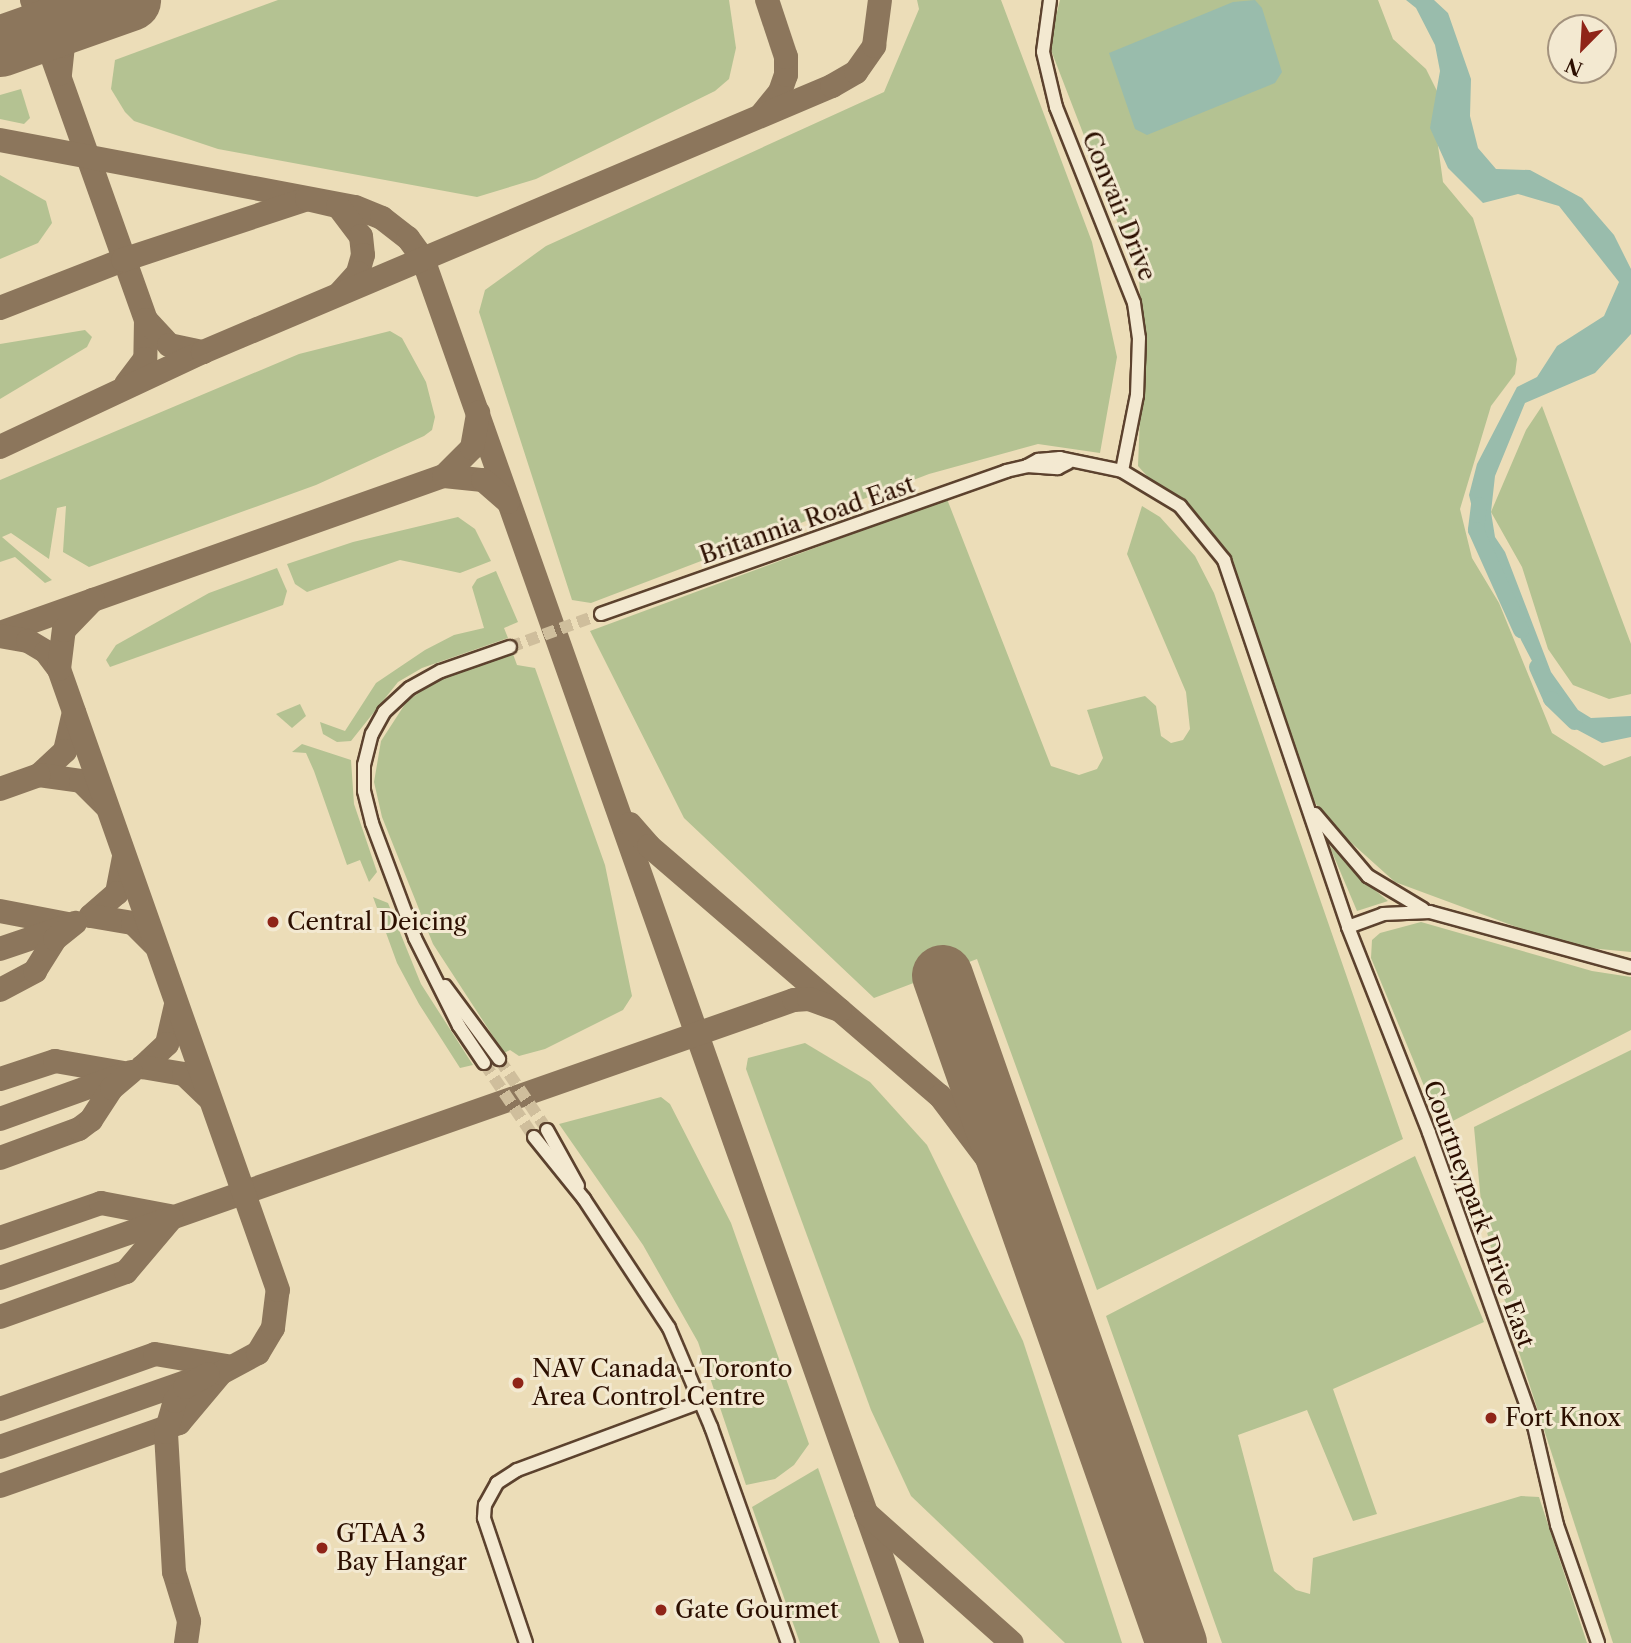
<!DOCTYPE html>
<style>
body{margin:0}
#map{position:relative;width:1631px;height:1643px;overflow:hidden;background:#ecddb8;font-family:"Libre Caslon Text",serif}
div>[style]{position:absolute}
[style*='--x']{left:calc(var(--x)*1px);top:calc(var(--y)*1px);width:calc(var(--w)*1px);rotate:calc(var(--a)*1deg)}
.green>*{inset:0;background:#b4c292}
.water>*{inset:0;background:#99bcac}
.river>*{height:16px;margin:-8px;padding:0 8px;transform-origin:8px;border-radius:8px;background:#99bcac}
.taxiway>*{height:24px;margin:-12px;padding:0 12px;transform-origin:12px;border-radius:12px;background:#8c765c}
.runway>*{height:61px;margin:-30.5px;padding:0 30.5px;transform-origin:30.5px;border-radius:30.5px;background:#8c765c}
.minor-tunnel>*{height:12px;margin-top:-6px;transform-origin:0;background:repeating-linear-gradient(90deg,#cfbe9c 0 12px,transparent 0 18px)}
.roads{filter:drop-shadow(2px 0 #5c422e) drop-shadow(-2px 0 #5c422e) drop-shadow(0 2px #5c422e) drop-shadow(0 -2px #5c422e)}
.minor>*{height:12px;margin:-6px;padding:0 6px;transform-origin:6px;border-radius:6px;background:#f3e9d1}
.dots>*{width:19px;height:19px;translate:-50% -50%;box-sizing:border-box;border:4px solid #f3e9d1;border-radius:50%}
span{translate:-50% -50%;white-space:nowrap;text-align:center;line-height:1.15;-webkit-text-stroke:6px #f3e9d1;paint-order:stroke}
.street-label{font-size:24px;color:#2c0f00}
.poi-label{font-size:24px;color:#2c0f00}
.left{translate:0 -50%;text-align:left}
.north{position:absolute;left:1547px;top:14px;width:70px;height:70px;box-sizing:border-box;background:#f3e9d1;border:2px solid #a3927d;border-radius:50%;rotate:204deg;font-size:19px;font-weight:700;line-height:28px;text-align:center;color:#2c0f00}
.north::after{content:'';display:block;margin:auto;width:24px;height:32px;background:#8f2418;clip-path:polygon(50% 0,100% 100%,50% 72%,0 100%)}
</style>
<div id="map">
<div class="green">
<i style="clip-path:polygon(278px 0,729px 0,736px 48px,729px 79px,715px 91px,536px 179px,477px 197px,218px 149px,134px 121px,125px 112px,111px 89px,115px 60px)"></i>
<i style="clip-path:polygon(917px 0,1001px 0,1092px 242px,1117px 357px,1100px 453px,1038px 444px,929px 474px,591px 603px,572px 600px,479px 312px,485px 290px,546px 246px,884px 92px,919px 9px)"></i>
<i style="clip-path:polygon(1060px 0,1378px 0,1393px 39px,1426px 69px,1437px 91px,1435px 124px,1443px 182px,1473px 218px,1517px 359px,1515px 374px,1491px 406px,1460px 509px,1472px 558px,1499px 603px,1552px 733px,1604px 766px,1631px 756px,1631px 952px,1568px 946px,1395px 882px,1327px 821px,1296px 773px,1226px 564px,1138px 466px,1143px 339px,1139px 278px,1049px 45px)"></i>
<i style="clip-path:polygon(21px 89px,30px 118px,24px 124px,0 119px,0 95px)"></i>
<i style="clip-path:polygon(0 175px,46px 201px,52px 223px,38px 243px,0 259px)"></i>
<i style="clip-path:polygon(85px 330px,92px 337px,87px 347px,0 399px,0 344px)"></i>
<i style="clip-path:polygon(390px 331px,402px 338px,426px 382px,435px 417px,432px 430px,424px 436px,316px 485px,89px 567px,63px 552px,66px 506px,57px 508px,49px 559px,11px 533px,2px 537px,52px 580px,45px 583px,15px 557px,0 562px,0 480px,299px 354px)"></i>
<i style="clip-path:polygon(1542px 406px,1631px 644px,1631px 694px,1609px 699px,1573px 685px,1548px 649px,1522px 567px,1491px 512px,1526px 430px)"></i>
<i style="clip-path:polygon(947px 499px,1051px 766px,1079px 775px,1097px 769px,1103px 758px,1087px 710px,1145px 696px,1156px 706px,1161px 736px,1171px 743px,1183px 740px,1190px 729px,1186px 692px,1127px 554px,1142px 506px,1160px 517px,1195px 556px,1214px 593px,1403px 1139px,1097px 1290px,977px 959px,874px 998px,684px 818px,590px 631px)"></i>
<i style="clip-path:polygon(458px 517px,475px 529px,491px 561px,460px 573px,400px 560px,307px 592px,295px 584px,287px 564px,353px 542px)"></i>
<i style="clip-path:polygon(277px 568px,287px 591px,283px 605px,110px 667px,106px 660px,116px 645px,209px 593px)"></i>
<i style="clip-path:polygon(496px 571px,518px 622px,504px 628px,508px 638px,422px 668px,398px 682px,351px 741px,337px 742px,323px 734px,320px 722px,345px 731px,376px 683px,425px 650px,454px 635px,484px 628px,472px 587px,477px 579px)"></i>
<i style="clip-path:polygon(513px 654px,517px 665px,535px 668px,605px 865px,632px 996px,623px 1010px,545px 1049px,519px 1056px,510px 1050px,504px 1053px,433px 944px,382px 817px,374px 782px,381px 741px,407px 701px,439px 679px)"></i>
<i style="clip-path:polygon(300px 704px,306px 716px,292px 728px,276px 714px)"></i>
<i style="clip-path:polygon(302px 744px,351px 760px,354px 804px,377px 872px,369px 882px,360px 860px,347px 865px,314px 771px,306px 753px,292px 752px)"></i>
<i style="clip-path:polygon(1329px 845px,1364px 881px,1388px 901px,1357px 911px)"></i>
<i style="clip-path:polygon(373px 897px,388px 903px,421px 984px,473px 1065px,460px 1068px,419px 1004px,397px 963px)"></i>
<i style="clip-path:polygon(1421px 922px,1592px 971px,1631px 977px,1631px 1030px,1441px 1127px,1371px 958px,1372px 940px,1380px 933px)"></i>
<i style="clip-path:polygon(805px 1043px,870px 1082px,927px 1145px,1023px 1341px,1122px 1643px,1065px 1643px,911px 1496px,871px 1410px,746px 1069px,748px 1058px)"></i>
<i style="clip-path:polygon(1631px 1050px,1631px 1643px,1613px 1643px,1515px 1340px,1482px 1213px,1474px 1127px)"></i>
<i style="clip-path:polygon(661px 1097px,670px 1104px,731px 1223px,809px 1444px,794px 1465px,775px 1479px,746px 1485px,698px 1342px,643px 1245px,559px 1124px)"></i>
<i style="clip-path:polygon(1415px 1156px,1484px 1322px,1333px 1389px,1377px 1514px,1353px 1521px,1307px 1410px,1238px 1435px,1274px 1571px,1296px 1590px,1310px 1594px,1313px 1558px,1521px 1496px,1539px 1497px,1587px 1643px,1222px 1643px,1106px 1316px)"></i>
<i style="clip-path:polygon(818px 1468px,880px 1643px,800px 1643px,752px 1507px)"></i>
</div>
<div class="water">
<i style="clip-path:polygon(1255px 0,1262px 8px,1282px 72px,1275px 83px,1147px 135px,1135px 129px,1109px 53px,1233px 2px)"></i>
<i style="clip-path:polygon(1406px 0,1434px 0,1448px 13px,1471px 79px,1470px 116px,1478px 148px,1496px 169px,1530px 170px,1582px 198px,1614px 235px,1631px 269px,1631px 334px,1595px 373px,1525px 403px,1495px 476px,1491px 512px,1495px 537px,1505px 552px,1551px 672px,1578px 710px,1591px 718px,1631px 716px,1631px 737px,1602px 743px,1574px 728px,1543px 682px,1521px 640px,1503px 582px,1480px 541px,1469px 495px,1477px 464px,1517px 387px,1537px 377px,1557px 346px,1604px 316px,1619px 282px,1559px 206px,1518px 194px,1483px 203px,1448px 168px,1430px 128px,1440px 71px,1435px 45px,1416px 8px)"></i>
</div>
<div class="river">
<i style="--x:1479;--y:505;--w:25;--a:97"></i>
<i style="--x:1476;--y:530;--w:110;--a:65.8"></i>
<i style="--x:1537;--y:667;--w:35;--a:66"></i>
<i style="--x:1551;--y:699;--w:33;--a:44"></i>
</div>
<div class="taxiway">
<i style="--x:32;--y:0;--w:340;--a:70.4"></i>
<i style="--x:146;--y:320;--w:39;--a:91"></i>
<i style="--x:145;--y:359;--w:31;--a:127"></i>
<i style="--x:60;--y:74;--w:28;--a:-84"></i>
<i style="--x:63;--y:46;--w:40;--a:-51"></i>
<i style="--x:762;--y:114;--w:28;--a:-51"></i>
<i style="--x:780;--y:92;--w:18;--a:-71"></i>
<i style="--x:786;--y:75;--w:18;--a:-90"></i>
<i style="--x:786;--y:57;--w:60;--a:-108.4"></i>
<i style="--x:0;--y:140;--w:361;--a:10.7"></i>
<i style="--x:355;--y:207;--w:29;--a:22"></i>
<i style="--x:382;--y:218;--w:33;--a:38"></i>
<i style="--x:408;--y:238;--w:26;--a:54"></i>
<i style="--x:423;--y:259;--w:1468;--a:70.54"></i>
<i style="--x:0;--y:308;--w:132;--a:-21.3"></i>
<i style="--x:123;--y:260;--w:194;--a:-18.3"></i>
<i style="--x:307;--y:199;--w:32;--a:13"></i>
<i style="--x:338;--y:206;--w:38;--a:53"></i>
<i style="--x:361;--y:236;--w:19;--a:84"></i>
<i style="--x:363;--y:255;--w:19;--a:106"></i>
<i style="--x:358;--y:273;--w:27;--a:132"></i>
<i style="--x:146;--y:320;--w:34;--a:47"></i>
<i style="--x:169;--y:345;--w:35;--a:12"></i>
<i style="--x:0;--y:447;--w:224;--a:-25.1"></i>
<i style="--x:203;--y:352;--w:683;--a:-22.92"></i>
<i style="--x:832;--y:86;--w:28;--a:-30"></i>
<i style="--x:856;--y:72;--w:32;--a:-55"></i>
<i style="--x:874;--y:46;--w:46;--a:-82.6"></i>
<i style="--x:444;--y:476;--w:39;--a:6"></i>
<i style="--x:483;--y:480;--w:33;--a:41"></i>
<i style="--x:0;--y:633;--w:471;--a:-19.5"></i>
<i style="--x:444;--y:476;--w:40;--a:-45"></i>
<i style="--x:472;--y:448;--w:36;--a:-80"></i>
<i style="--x:0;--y:636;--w:28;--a:10"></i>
<i style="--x:28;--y:641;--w:21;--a:31"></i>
<i style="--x:46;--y:652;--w:21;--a:53"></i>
<i style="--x:74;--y:712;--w:40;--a:103"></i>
<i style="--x:65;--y:751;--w:35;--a:137"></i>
<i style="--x:39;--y:775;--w:42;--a:8.1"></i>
<i style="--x:81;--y:781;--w:34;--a:45"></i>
<i style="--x:0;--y:789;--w:41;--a:-19.7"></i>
<i style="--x:630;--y:824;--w:29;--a:49"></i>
<i style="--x:649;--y:846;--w:384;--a:40.7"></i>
<i style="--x:940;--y:1096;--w:91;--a:53"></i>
<i style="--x:995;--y:1169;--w:79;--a:61.2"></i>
<i style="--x:124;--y:857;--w:37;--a:101"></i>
<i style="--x:117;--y:893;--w:35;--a:139"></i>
<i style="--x:91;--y:916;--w:43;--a:9.5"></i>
<i style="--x:133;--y:923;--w:30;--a:45"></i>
<i style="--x:0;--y:911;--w:69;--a:10.8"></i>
<i style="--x:0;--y:949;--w:72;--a:-18.7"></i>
<i style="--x:0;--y:990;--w:40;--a:-28"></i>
<i style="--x:35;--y:971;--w:38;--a:-58"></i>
<i style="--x:55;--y:939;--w:26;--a:-39"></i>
<i style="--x:176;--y:1005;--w:40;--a:103"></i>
<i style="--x:167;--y:1044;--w:34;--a:137"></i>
<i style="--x:142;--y:1067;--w:43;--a:9.5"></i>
<i style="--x:184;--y:1074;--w:33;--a:44"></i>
<i style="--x:0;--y:1079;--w:58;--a:-18.1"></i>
<i style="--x:55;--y:1061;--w:70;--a:9.9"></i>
<i style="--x:0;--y:1119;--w:133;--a:-19.8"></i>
<i style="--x:0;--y:1158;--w:84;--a:-20.2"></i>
<i style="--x:79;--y:1129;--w:15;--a:-37"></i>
<i style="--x:91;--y:1120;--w:38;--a:-57"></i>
<i style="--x:112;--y:1088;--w:25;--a:-40"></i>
<i style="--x:0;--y:1238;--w:107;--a:-19.1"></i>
<i style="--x:101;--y:1203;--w:70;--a:10.7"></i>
<i style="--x:0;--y:1278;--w:841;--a:-19.3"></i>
<i style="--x:794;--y:1000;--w:15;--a:-4"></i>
<i style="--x:809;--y:999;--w:33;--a:20"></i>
<i style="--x:0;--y:1317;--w:134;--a:-19.7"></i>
<i style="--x:126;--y:1272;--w:70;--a:-49.7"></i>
<i style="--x:0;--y:1409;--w:164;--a:-19.5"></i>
<i style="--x:155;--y:1354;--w:73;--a:9.5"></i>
<i style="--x:0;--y:1447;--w:202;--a:-19.3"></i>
<i style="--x:0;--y:1486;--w:190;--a:-19.4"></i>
<i style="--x:179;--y:1423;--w:65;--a:-50"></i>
<i style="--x:221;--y:1373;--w:42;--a:-28.4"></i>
<i style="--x:258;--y:1353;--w:29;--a:-59"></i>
<i style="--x:273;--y:1328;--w:38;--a:-83"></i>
<i style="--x:278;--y:1290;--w:658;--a:-109.43"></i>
<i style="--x:59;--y:669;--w:39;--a:-83"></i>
<i style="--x:64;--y:630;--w:42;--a:-46"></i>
<i style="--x:866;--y:1513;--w:195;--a:41.7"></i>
<i style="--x:186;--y:1643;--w:22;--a:-82"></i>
<i style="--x:189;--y:1621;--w:51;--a:-107"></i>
<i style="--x:174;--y:1572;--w:140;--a:-93.3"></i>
<i style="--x:166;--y:1432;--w:32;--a:-74"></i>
<i style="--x:175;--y:1401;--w:17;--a:-54"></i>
<i style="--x:185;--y:1387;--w:26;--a:-29"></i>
</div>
<div class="runway">
<i style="--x:0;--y:46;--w:138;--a:-19.5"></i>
<i style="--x:942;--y:975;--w:708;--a:70.69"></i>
</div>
<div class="minor-tunnel">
<i style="--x:510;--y:647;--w:97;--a:-19.9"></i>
<i style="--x:499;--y:1059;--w:86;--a:55.9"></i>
<i style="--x:484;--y:1063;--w:89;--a:56"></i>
</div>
<div class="roads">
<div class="minor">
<i style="--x:1050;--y:0;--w:52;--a:97.7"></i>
<i style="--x:1043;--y:52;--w:57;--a:76.7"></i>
<i style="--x:1056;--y:107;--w:211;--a:68.3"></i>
<i style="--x:1134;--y:303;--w:35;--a:82"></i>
<i style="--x:1139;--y:338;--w:57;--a:92"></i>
<i style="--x:1137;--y:395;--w:77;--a:101.2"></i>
<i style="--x:1027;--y:466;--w:13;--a:-29"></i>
<i style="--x:1038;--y:460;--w:22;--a:-5"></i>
<i style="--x:1060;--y:458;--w:63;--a:11.8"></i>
<i style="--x:1122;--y:471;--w:68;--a:31.1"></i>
<i style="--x:1180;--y:506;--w:70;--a:50.8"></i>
<i style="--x:1224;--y:560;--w:387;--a:71.3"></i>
<i style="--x:1348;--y:927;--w:221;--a:68.5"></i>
<i style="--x:1429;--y:1133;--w:311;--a:70.3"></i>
<i style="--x:1534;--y:1426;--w:102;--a:76.9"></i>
<i style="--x:1557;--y:1525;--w:125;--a:70.8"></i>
<i style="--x:601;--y:614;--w:430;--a:-19.4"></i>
<i style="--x:1006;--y:471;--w:22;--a:-13"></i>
<i style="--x:1027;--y:466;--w:31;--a:4"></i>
<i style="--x:1058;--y:468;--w:11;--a:-27"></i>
<i style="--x:1315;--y:814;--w:82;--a:49.5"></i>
<i style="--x:1368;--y:876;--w:64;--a:31"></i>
<i style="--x:1348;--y:927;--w:37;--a:-20"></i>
<i style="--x:1383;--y:914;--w:47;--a:-2.4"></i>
<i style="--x:1430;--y:912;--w:208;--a:15.3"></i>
<i style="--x:445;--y:986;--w:91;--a:53.5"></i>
<i style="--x:484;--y:1063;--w:45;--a:-124"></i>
<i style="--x:459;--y:1026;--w:98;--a:-116.6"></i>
<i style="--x:415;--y:938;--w:123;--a:-110.5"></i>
<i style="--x:372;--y:823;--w:33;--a:-104"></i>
<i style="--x:364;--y:791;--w:26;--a:-90"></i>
<i style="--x:364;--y:765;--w:32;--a:-76"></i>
<i style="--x:372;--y:734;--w:25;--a:-61"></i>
<i style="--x:384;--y:712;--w:35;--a:-43"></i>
<i style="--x:410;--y:688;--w:35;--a:-29"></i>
<i style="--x:441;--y:671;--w:73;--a:-19.2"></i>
<i style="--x:547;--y:1130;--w:64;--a:61"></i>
<i style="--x:534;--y:1137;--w:80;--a:51.1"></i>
<i style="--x:584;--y:1199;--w:154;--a:56.6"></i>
<i style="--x:669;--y:1328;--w:108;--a:67"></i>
<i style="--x:711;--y:1427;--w:229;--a:70.4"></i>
<i style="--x:526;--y:1643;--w:132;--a:-108.6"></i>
<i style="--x:484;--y:1518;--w:13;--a:-86"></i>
<i style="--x:485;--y:1505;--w:25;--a:-61"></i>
<i style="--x:497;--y:1483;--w:24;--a:-33"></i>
<i style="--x:517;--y:1470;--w:196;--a:-20.3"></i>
</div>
</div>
<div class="dots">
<i style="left:273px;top:922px;background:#8f2418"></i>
<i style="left:518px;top:1383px;background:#8f2418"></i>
<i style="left:1491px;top:1418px;background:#8f2418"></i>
<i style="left:322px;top:1548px;background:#8f2418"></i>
<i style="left:661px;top:1610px;background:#8f2418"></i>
</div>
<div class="street-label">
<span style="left:1119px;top:206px;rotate:68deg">Convair Drive</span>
<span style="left:807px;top:520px;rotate:-19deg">Britannia Road East</span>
<span style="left:1479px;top:1214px;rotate:70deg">Courtneypark Drive East</span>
</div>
<div class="poi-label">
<span class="left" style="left:287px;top:922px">Central Deicing</span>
<span class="left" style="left:532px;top:1383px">NAV Canada - Toronto<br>Area Control Centre</span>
<span class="left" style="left:1505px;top:1418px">Fort Knox</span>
<span class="left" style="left:336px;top:1548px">GTAA 3<br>Bay Hangar</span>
<span class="left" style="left:675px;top:1610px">Gate Gourmet</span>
</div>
<div class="north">N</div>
</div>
